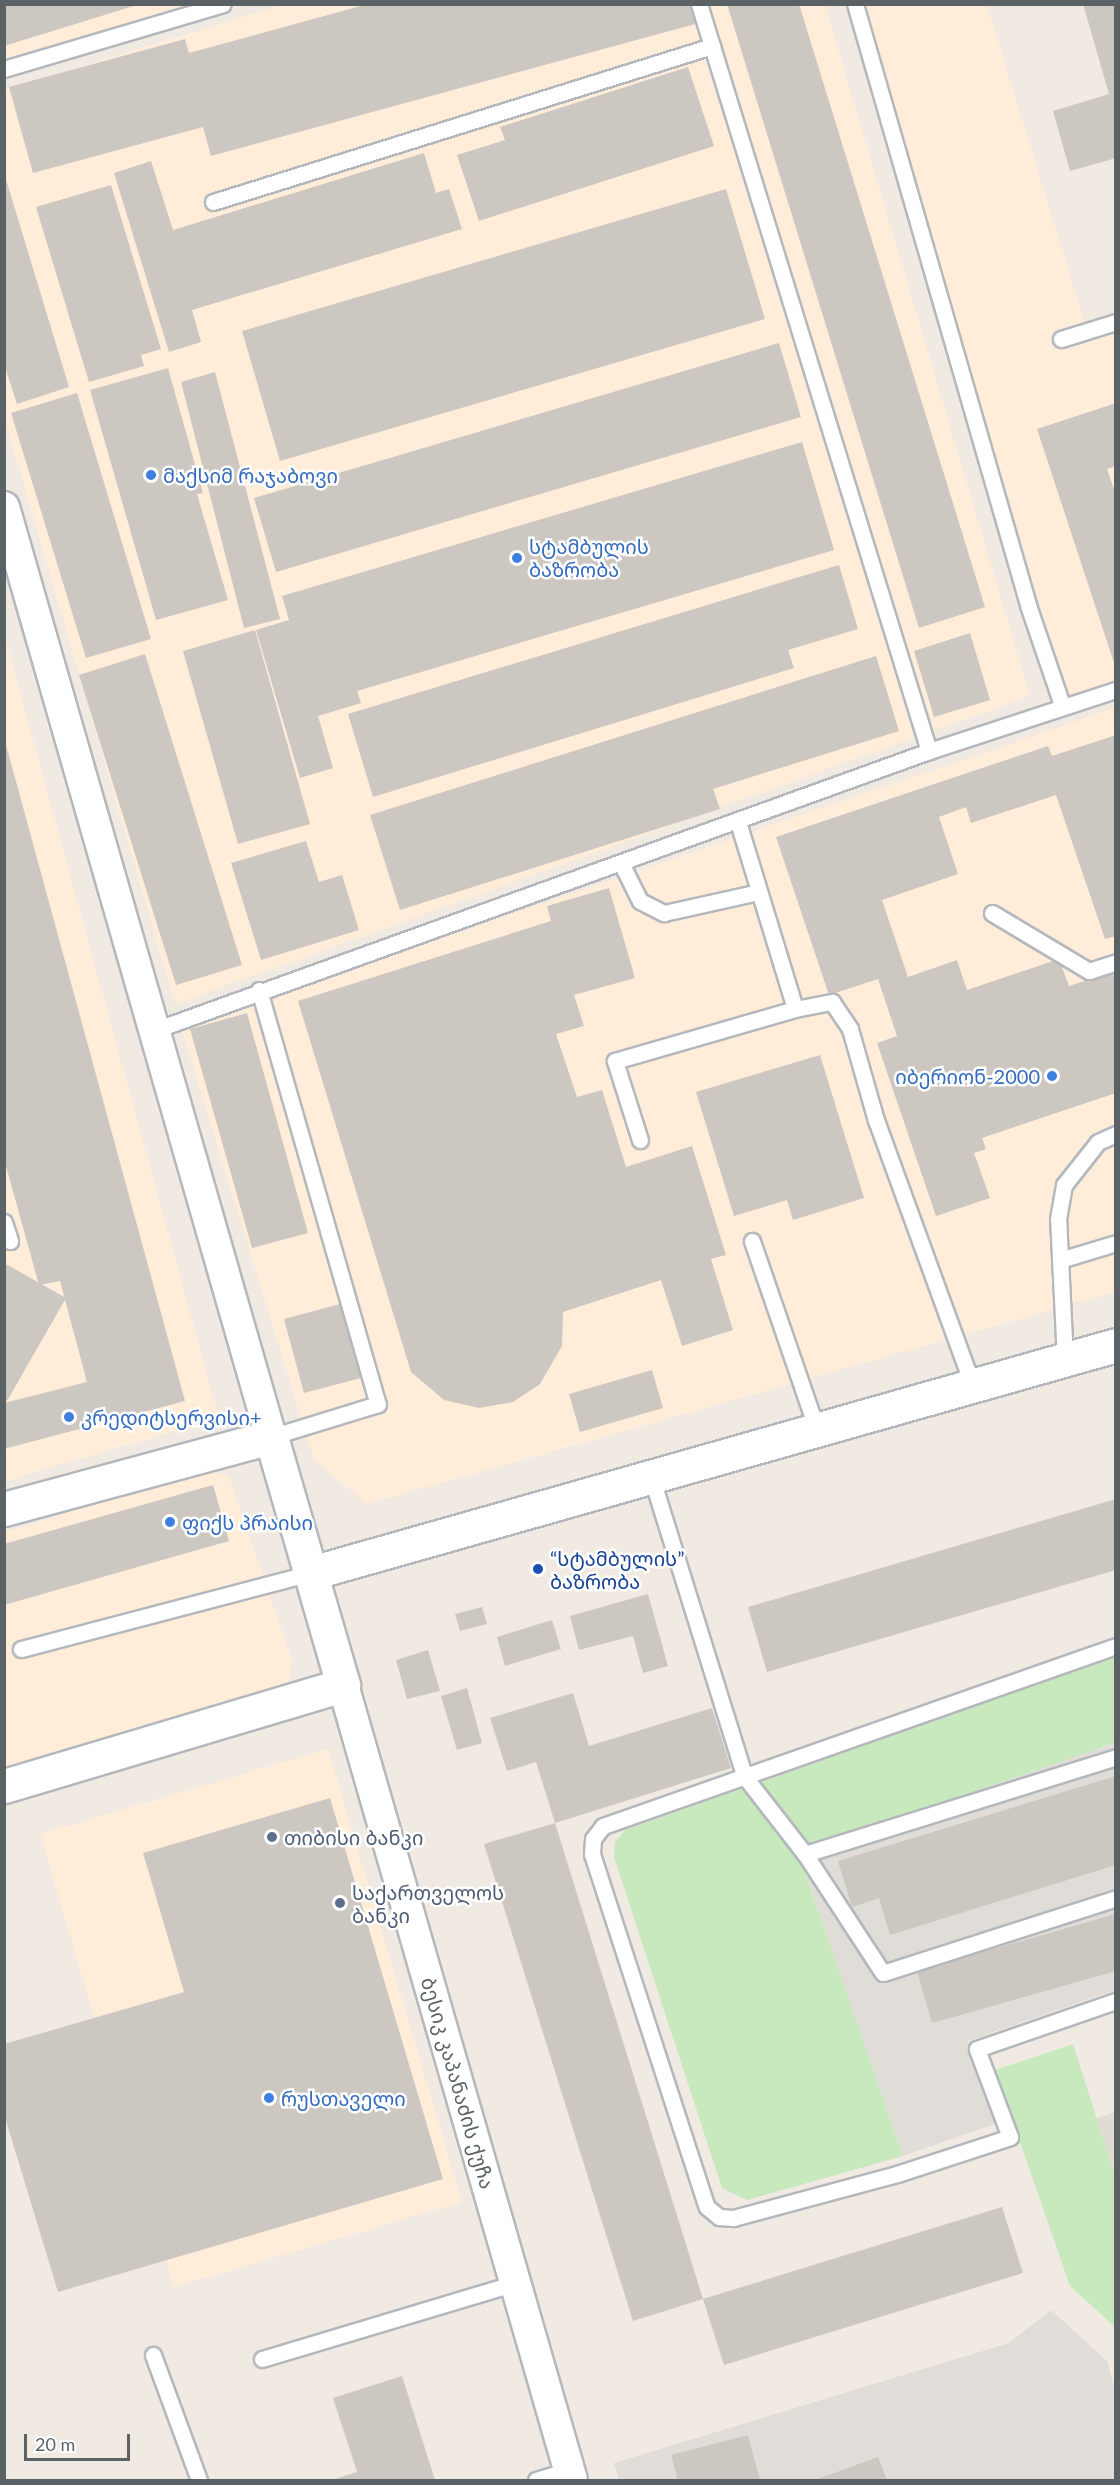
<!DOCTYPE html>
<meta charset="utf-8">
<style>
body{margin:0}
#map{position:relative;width:1120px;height:2485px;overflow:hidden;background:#f0eae3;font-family:Lato,"Noto Sans Georgian",sans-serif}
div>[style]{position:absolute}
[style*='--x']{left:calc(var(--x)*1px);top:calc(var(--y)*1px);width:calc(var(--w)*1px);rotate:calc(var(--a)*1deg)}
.commercial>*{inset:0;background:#ffedd9}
.industrial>*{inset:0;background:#e0dcd8}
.education>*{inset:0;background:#e2dbd4}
.green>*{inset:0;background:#c8e9be}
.building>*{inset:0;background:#cdc7c2}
.roads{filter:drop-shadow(2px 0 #b4b8bc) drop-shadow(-2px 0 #b4b8bc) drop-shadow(0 2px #b4b8bc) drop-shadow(0 -2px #b4b8bc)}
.service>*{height:15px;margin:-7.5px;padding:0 7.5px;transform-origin:7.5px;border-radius:7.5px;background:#fff}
.minor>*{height:30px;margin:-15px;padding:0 15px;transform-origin:15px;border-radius:15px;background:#fff}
.tertiary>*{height:33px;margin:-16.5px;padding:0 16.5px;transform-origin:16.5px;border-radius:16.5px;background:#fff}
.dots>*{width:16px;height:16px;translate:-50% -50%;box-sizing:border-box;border:3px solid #fff;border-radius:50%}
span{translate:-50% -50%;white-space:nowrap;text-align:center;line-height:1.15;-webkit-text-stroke:5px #fff;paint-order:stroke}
.shop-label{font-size:20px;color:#366cbe}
.left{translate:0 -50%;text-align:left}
.right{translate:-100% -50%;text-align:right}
.transit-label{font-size:20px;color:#164399}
.service-label{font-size:20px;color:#4e5e75}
.street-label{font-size:20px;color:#5b6266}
.frame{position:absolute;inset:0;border:6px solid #5b6266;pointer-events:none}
.scale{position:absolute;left:24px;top:2434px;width:106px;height:27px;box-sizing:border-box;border:3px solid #5b6266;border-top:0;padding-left:8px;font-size:18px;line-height:21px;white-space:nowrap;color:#5b6266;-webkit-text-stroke:4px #fff;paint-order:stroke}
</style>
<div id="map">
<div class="commercial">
<i style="clip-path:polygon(5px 5px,230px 5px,5px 72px)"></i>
<i style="clip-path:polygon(282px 5px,825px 5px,1030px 696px,175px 1004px,5px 420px,5px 90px)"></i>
<i style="clip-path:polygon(864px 5px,987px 5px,1090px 340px,1115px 333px,1115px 682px,1066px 695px)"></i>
<i style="clip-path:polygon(4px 634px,219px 1418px,5px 1481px,4px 1481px)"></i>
<i style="clip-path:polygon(1115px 708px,1115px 1292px,367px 1504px,314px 1460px,181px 1027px)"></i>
<i style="clip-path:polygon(210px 1469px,229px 1477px,292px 1660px,287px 1691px,5px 1773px,5px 1532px)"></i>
<i style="clip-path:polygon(328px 1749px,462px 2202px,174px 2287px,40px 1834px)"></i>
</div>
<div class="industrial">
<i style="clip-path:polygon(1115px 1743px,1115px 1990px,968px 2041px,997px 2123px,903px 2156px,798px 1852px)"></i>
<i style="clip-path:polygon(1051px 2310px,1107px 2361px,1115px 2390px,1115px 2480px,619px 2480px,614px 2463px,1009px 2343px)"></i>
</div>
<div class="education">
<i style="clip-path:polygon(1115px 2112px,1115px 2175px,1097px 2118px)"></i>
</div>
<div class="green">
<i style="clip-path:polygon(1115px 1657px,1115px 1743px,798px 1852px,903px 2156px,747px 2200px,722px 2188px,614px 1857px,615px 1842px,625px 1830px)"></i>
<i style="clip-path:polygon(1073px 2044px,1115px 2175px,1115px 2327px,1070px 2286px,995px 2070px)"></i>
</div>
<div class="building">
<i style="clip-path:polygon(4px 4px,137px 4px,137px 5px,4px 46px)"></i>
<i style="clip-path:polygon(368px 4px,694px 4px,699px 23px,211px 156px,203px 127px,33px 173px,9px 87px,185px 39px,189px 53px)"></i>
<i style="clip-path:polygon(727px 4px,799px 4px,985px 607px,919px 628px)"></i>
<i style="clip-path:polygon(1083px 4px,1116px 4px,1116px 158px,1070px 171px,1053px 111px,1109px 94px)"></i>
<i style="clip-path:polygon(688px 67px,714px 146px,479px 221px,457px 155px,505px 140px,500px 127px)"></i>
<i style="clip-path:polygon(424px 153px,436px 193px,449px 189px,462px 229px,192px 310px,201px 342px,169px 352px,114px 173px,151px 161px,173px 230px)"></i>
<i style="clip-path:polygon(5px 176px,69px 387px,17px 404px,4px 364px)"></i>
<i style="clip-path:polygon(111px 185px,161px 349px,141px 355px,144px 366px,89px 382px,36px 207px)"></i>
<i style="clip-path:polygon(726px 189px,765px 319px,280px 461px,242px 331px)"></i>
<i style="clip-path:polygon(779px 343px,801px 417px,276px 572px,254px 498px)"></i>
<i style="clip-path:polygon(168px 368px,203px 493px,197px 494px,228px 600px,156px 620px,90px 390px)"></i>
<i style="clip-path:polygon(215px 372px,280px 619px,244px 628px,181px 382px)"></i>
<i style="clip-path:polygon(77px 393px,151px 639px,86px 658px,11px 413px)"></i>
<i style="clip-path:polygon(1116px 403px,1116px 466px,1107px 469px,1116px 495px,1115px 666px,1037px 429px)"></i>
<i style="clip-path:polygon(802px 442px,834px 550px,357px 691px,361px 703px,318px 716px,333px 768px,300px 778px,256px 630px,289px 620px,282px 596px)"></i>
<i style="clip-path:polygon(839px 565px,858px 629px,788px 650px,794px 668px,373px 797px,348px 714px)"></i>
<i style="clip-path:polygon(255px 630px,310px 824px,238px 844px,183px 651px)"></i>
<i style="clip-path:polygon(970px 633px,990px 700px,934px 717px,914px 651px)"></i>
<i style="clip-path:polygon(145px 654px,242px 965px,176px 985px,79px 675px)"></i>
<i style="clip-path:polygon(876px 656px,899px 731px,713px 789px,720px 809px,400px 910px,370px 815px)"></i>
<i style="clip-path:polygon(1116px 735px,1116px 936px,1105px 939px,1056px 795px,971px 823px,966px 807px,939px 817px,958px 874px,882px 900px,908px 977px,957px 960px,967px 990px,1059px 959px,1069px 986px,1116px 971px,1116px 1093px,982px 1138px,986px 1149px,974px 1153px,990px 1198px,936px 1216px,877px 1043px,897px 1036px,878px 979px,829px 995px,776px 837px,1048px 746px,1052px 756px)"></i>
<i style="clip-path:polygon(5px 741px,185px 1401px,4px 1449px,4px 1403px,87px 1382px,60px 1281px,39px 1285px,4px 1159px)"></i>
<i style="clip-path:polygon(306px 841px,319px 882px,342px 875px,359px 930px,261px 960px,231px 863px)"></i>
<i style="clip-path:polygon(609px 888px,635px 978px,574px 995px,584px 1026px,556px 1034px,577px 1097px,602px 1090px,626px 1167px,692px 1146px,726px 1255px,711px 1259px,733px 1330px,682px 1346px,661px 1280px,563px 1312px,562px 1346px,540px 1384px,513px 1402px,479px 1408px,444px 1400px,411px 1372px,298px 1001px,551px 921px,547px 906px)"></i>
<i style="clip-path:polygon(247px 1013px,308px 1233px,252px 1248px,190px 1029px)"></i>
<i style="clip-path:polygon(820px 1055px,864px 1198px,793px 1220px,787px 1200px,734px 1216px,696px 1092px)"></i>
<i style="clip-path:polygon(4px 1263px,66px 1298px,7px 1401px,4px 1401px)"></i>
<i style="clip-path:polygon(340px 1304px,361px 1378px,304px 1393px,284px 1319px)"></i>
<i style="clip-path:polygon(652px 1370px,663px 1408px,580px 1432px,569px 1394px)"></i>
<i style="clip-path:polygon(213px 1485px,229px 1541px,4px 1605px,4px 1544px)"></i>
<i style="clip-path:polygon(1116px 1499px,1116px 1570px,767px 1672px,748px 1607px)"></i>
<i style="clip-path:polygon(648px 1594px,668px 1666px,643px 1673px,633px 1636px,579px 1650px,570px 1616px)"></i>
<i style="clip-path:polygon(482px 1607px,487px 1624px,460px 1631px,455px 1614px)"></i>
<i style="clip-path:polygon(552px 1620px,561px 1649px,505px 1666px,497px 1637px)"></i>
<i style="clip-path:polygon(428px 1650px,440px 1691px,407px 1699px,396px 1660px)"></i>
<i style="clip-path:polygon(467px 1688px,482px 1743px,457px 1750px,441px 1696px)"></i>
<i style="clip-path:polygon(573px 1693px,589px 1746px,712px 1708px,731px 1768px,555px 1823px,536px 1762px,507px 1771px,490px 1718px)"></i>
<i style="clip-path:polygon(1116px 1776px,1116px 1865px,890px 1935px,879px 1898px,852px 1907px,838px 1861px)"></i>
<i style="clip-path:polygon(330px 1798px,443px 2179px,58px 2292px,4px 2114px,4px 2044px,184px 1992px,143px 1853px)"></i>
<i style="clip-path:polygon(555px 1823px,703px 2299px,633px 2321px,484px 1844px)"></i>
<i style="clip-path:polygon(1116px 1914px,1116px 1971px,932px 2023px,917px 1971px)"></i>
<i style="clip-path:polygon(1002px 2207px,1023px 2273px,724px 2365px,703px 2299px)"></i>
<i style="clip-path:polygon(402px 2376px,435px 2480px,332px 2480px,357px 2472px,333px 2398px)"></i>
<i style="clip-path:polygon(748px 2435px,760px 2480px,678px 2480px,671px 2455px)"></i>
<i style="clip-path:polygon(878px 2457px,887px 2480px,815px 2480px)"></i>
</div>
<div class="roads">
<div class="service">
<i style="--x:699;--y:4;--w:782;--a:72.89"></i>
<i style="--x:855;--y:4;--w:629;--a:73.93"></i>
<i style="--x:1029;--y:608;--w:102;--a:71.2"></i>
<i style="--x:4;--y:69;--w:228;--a:-16.5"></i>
<i style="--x:213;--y:202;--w:523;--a:-17.36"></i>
<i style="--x:1061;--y:339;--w:58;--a:-17.2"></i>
<i style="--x:738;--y:822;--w:195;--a:73"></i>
<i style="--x:795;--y:1009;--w:38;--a:-11"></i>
<i style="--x:832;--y:1002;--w:32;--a:56"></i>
<i style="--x:850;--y:1029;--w:95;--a:74.1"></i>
<i style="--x:876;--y:1120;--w:283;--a:70"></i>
<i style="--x:621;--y:863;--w:42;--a:63.4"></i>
<i style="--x:640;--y:901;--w:27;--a:27"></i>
<i style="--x:664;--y:913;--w:97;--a:-12.5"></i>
<i style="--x:992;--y:913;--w:113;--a:30.9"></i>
<i style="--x:1089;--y:971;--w:28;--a:-18"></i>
<i style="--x:259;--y:990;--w:431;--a:74"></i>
<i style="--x:378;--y:1404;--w:112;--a:162.9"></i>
<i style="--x:155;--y:1030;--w:823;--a:-19.82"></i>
<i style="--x:929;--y:751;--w:197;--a:-18.1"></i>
<i style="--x:640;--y:1140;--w:83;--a:-107.6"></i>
<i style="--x:615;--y:1061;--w:187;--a:-16.1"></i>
<i style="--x:4;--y:1222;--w:20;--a:72"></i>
<i style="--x:752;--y:1241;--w:200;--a:71"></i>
<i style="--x:1060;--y:1260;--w:59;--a:-16.9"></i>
<i style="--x:1065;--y:1360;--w:141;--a:-92.8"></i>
<i style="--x:1058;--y:1219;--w:35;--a:-80"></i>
<i style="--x:1064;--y:1185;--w:55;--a:-51.7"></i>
<i style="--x:1098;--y:1142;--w:20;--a:-24"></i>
<i style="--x:651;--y:1476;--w:315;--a:72.7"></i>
<i style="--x:745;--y:1777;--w:98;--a:52.1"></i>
<i style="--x:805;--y:1854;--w:142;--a:56.8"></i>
<i style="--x:883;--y:1973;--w:245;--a:-17.8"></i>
<i style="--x:1116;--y:1646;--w:544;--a:160.67"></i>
<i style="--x:603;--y:1826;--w:16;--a:128"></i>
<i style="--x:593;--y:1839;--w:15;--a:94"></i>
<i style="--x:592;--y:1854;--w:371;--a:72"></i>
<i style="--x:707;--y:2207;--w:16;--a:40"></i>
<i style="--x:719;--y:2217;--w:14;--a:4"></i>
<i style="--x:733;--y:2218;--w:170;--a:-15"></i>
<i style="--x:897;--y:2174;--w:119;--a:-18.1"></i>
<i style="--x:1010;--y:2137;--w:94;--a:-110.6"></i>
<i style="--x:977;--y:2049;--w:147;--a:-19.1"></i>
<i style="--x:21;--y:1649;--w:300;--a:-14.7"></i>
<i style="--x:805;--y:1854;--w:326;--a:-17.3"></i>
<i style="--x:153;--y:2355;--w:133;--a:69.8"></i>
<i style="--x:262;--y:2359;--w:264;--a:-16.7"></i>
<i style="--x:536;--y:2480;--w:34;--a:-17"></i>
</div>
<div class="minor">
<i style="--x:4;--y:507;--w:968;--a:73.98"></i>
<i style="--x:343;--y:1685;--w:827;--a:73.93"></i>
</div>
<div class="tertiary">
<i style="--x:4;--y:1509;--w:277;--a:-15.1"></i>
<i style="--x:271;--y:1437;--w:258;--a:73.8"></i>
<i style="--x:343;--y:1685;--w:354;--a:163.4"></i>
<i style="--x:311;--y:1573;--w:837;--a:-15.81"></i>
</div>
</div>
<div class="dots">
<i style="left:151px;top:475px;background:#3f7fe0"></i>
<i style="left:517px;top:558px;background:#3f7fe0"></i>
<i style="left:1052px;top:1076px;background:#3f7fe0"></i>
<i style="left:69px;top:1417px;background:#3f7fe0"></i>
<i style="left:170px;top:1522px;background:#3f7fe0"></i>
<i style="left:538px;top:1569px;background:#1a4fb4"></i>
<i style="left:272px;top:1837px;background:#5c6f8a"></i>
<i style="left:340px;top:1903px;background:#5c6f8a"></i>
<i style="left:269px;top:2098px;background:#3f7fe0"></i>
</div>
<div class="shop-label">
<span class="left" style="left:163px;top:475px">მაქსიმ რაჯაბოვი</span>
<span class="left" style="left:529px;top:558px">სტამბულის<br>ბაზრობა</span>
<span class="right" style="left:1040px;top:1076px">იბერიონ-2000</span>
<span class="left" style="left:81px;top:1417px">კრედიტსერვისი+</span>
<span class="left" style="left:182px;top:1522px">ფიქს პრაისი</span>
<span class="left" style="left:281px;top:2098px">რუსთაველი</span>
</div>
<div class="transit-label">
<span class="left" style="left:550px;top:1570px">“სტამბულის”<br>ბაზრობა</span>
</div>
<div class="service-label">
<span class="left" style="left:284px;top:1837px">თიბისი ბანკი</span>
<span class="left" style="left:352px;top:1904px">საქართველოს<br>ბანკი</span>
</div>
<div class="street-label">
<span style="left:458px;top:2083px;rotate:74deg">ბესიკ კაპანაძის ქუჩა</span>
</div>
<div class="frame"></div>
<div class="scale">20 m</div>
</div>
